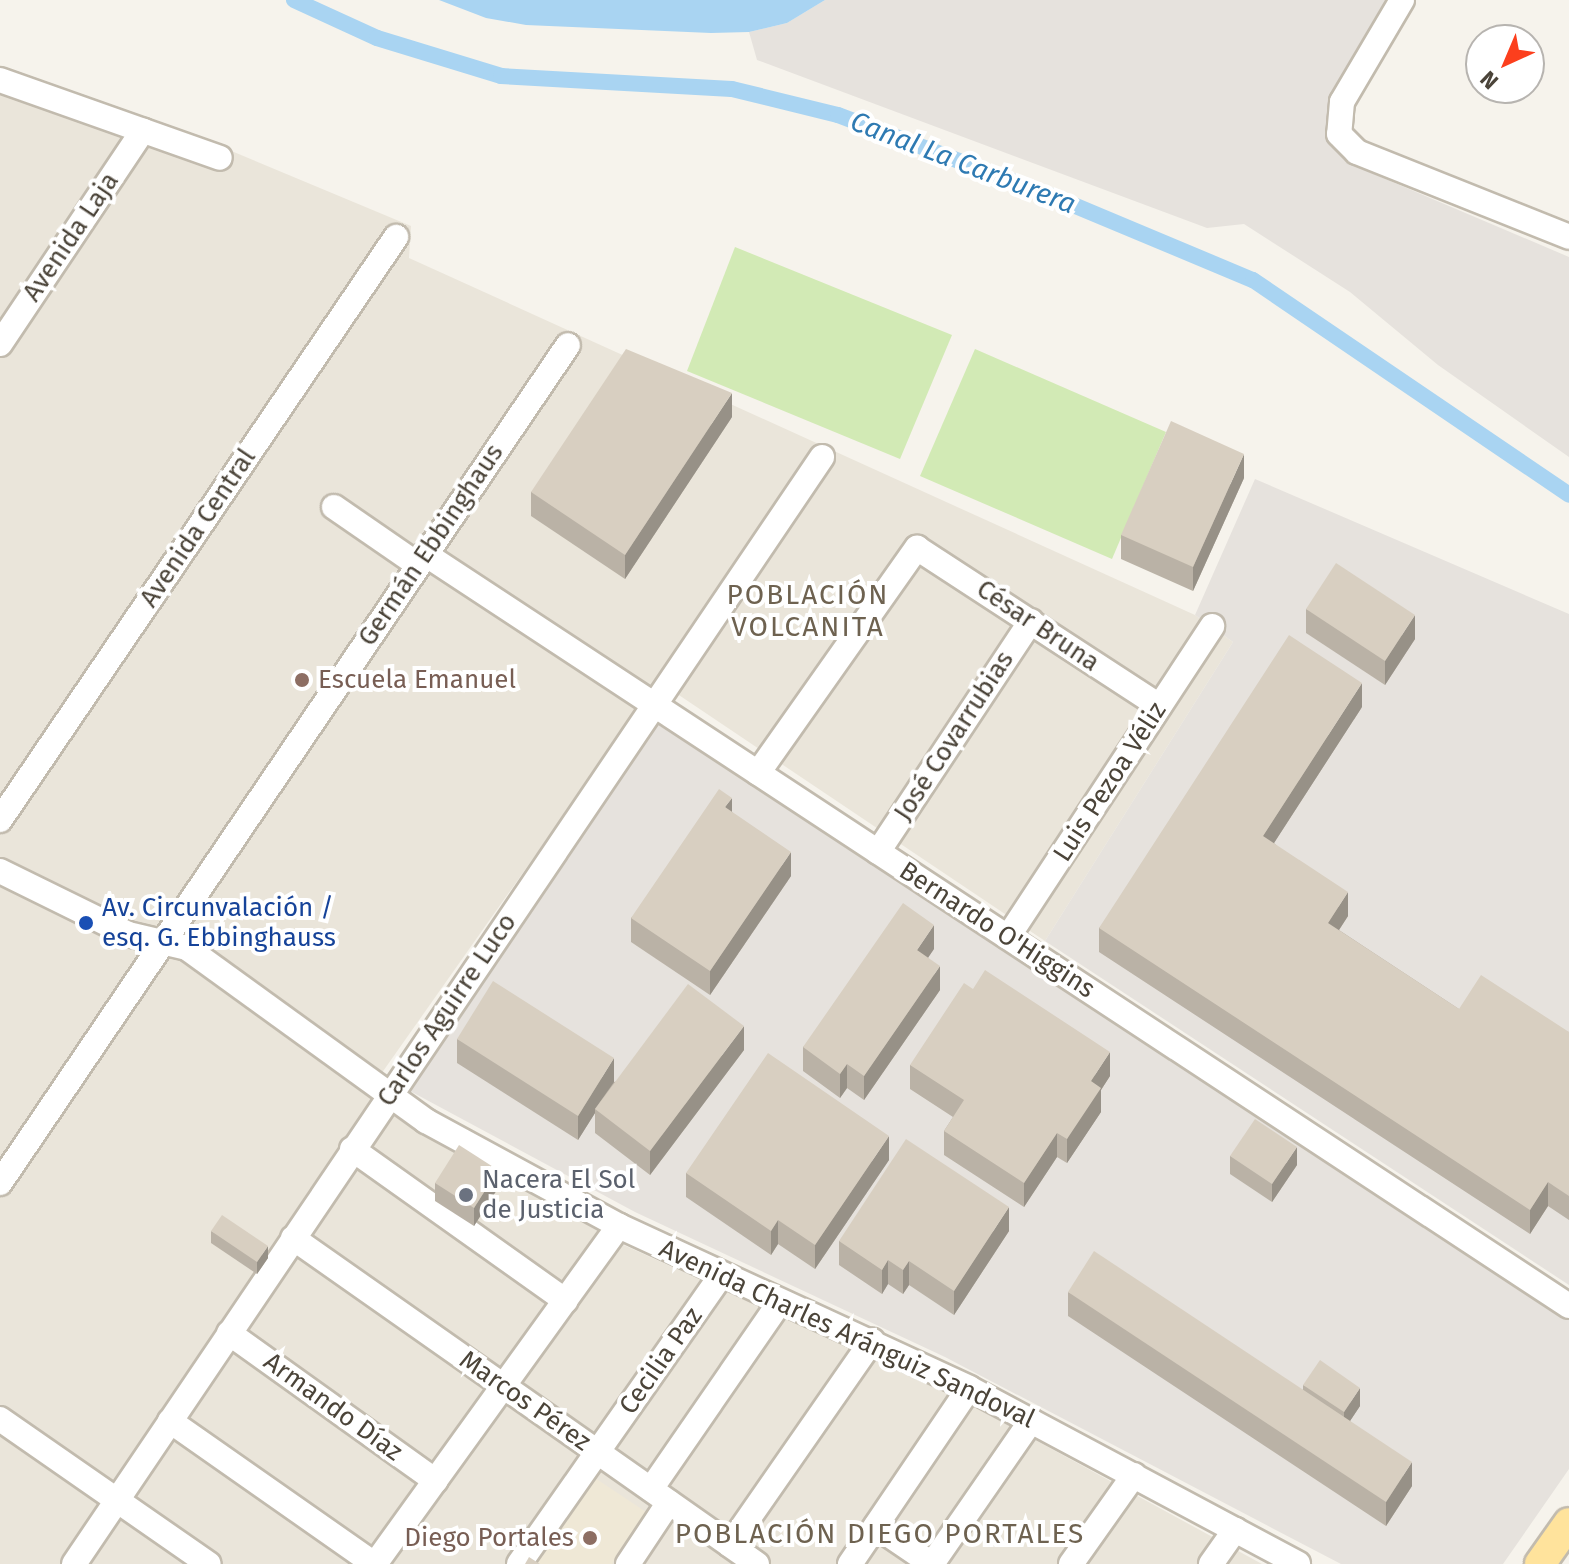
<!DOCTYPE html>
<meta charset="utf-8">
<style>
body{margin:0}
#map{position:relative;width:1569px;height:1564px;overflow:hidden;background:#f6f3ec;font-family:"Fira Sans",sans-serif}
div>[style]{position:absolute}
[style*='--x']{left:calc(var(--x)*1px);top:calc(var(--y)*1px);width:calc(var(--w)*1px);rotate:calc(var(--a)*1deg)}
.residential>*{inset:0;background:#eae5da}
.industrial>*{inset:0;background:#e6e2dd}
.education>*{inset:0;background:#efe8d6}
.green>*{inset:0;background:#d2eab5}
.water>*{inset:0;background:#a9d4f2}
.canal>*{height:16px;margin:-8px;padding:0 8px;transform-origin:8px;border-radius:8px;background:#a9d4f2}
.roads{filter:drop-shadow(2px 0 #c2bbae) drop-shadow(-2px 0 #c2bbae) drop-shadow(0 2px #c2bbae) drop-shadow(0 -2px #c2bbae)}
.minor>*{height:24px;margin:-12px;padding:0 12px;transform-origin:12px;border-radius:12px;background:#fff}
.major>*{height:30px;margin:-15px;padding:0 15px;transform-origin:15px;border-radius:15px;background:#ffe39c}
.wall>*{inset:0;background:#bab2a6}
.shaded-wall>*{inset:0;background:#979187}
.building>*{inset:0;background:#d8cfc1}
.dots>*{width:22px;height:22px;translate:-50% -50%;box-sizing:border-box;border:4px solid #fff;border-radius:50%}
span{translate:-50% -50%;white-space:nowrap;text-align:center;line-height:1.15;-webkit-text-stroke:8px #fff;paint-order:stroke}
.street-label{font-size:26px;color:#4b4439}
.education-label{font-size:26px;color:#785e54}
.left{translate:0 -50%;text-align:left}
.right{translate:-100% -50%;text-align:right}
.transit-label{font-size:26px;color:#164399}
.worship-label{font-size:26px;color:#5b616d}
.water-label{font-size:28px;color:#2e7ab2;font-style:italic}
.neighbourhood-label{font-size:28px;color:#6e6250;letter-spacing:2px}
.north{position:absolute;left:1465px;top:24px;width:80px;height:80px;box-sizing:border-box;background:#fff;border:2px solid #b7b4b0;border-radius:50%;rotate:224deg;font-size:22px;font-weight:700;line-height:32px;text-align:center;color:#4b4439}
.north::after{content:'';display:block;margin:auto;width:28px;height:36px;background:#fc3f1d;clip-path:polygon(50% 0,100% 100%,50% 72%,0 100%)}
</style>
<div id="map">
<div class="residential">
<i style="clip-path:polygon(0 65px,198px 137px,411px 226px,409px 258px,1195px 615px,1233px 642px,1045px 941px,658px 681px,367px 1094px,617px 1242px,938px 1387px,1262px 1564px,0 1564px)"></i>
</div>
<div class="industrial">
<i style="clip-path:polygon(825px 0,1389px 0,1329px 109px,1328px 141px,1362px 169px,1569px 257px,1569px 457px,1438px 365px,1350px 292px,1244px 224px,1207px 228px,757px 60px,749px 32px,787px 23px)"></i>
<i style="clip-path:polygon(1255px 479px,1569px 614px,1569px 1285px,1045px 941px,1233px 642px,1195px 615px)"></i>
<i style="clip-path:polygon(656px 722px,1569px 1319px,1569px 1469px,1503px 1564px,1341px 1564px,945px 1357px,635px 1212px,410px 1091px)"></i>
</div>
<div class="education">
<i style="clip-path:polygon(592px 1476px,646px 1512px,612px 1564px,534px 1564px)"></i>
</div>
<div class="green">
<i style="clip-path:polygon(735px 247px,952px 335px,900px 459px,687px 371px)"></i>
<i style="clip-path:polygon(975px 349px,1166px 432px,1112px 559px,920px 476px)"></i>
</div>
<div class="water">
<i style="clip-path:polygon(439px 0,825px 0,787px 23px,749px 32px,711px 33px,526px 25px,486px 18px)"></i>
</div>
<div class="canal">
<i style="--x:294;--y:0;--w:91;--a:24.6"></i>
<i style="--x:377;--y:38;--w:130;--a:17"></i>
<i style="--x:501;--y:76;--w:231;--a:3.2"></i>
<i style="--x:732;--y:89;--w:109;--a:13.8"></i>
<i style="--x:838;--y:115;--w:236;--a:20.8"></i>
<i style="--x:1059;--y:199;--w:210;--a:22.7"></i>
<i style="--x:1253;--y:280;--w:382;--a:34.2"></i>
</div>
<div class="roads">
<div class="minor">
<i style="--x:1402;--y:0;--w:118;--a:120.5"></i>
<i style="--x:1342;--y:102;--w:32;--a:95"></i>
<i style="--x:1339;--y:134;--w:25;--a:45"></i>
<i style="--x:1357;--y:152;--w:228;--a:21.8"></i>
<i style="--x:0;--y:80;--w:233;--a:19.5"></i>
<i style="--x:0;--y:344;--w:257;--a:-56.2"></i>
<i style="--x:334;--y:507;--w:102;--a:34.6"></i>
<i style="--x:425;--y:554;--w:1369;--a:33.32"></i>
<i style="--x:758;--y:773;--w:276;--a:-54.8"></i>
<i style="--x:917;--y:548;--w:289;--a:33.1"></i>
<i style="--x:0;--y:820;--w:705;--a:-55.81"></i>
<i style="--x:878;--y:852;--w:277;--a:-56.5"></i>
<i style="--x:0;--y:871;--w:143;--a:26.2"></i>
<i style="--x:128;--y:934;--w:61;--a:13.3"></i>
<i style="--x:187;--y:948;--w:295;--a:35.9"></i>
<i style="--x:426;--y:1121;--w:220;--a:28.5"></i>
<i style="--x:619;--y:1226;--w:386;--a:24.8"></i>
<i style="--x:969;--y:1388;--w:373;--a:28.1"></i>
<i style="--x:1008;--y:937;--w:372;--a:-56.7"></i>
<i style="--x:352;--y:1149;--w:262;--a:35.4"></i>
<i style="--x:0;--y:1183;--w:1012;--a:-55.87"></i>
<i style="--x:293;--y:1238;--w:567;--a:35.09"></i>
<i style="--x:229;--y:1333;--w:254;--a:35.6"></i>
<i style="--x:0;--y:1419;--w:254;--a:34.8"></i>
<i style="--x:170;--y:1421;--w:249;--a:35"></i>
<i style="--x:651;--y:1489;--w:227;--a:-55.4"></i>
<i style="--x:876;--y:1526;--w:68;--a:34.2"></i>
<i style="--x:730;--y:1545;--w:249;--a:-55.2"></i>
<i style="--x:74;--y:1564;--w:1336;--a:-55.95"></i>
<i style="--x:375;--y:1564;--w:417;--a:-54.2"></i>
<i style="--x:519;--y:1564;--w:353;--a:-55"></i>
<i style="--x:628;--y:1564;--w:74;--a:-56.5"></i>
<i style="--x:850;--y:1564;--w:212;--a:-55.9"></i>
<i style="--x:932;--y:1564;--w:174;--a:-55.3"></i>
<i style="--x:1071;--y:1564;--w:109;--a:-54.7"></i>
<i style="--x:1211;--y:1564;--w:42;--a:-54.8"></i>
</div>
<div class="major">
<i style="--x:1540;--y:1564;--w:50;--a:-54.7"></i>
</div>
</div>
<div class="wall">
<i style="clip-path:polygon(732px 417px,625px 579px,531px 516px,531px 492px)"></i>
<i style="clip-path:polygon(1244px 478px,1193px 591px,1121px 559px,1121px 535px)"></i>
<i style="clip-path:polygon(1306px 609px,1415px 639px,1385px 685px,1306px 633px)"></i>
<i style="clip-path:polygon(1362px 707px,1274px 843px,1348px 916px,1339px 930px,1459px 1009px,1569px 1032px,1569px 1220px,1548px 1206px,1530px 1234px,1099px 952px,1099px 928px)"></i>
<i style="clip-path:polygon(732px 812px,791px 876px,710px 995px,631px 942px,631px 918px)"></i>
<i style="clip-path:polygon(934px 949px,928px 957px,940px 990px,864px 1100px,847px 1088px,840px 1098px,803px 1071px,803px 1047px)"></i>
<i style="clip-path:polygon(457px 1039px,614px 1082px,744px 1050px,650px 1175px,595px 1133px,595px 1113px,578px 1140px,457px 1063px)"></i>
<i style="clip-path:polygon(910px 1065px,1110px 1076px,1101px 1090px,1101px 1112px,1067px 1163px,1057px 1157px,1024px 1207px,944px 1155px,944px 1131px,953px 1117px,910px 1089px)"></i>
<i style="clip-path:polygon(1230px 1156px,1297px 1165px,1272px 1202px,1230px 1174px)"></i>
<i style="clip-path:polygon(889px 1160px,815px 1269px,778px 1244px,771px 1255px,686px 1197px,686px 1173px)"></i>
<i style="clip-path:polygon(435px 1183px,498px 1188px,474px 1226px,435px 1201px)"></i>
<i style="clip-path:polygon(211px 1231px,268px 1258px,257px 1274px,211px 1243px)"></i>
<i style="clip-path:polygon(1009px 1231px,954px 1315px,909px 1285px,903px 1294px,888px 1284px,882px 1294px,839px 1265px,839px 1241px)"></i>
<i style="clip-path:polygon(1068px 1292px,1303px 1390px,1303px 1385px,1360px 1406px,1350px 1421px,1412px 1486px,1386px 1526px,1068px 1316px)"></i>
</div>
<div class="shaded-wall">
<i style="clip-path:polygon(732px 393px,732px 417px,625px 579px,625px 555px)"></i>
<i style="clip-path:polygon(1244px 454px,1244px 478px,1193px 591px,1193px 567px)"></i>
<i style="clip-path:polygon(1415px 615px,1415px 639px,1385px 685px,1385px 661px)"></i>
<i style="clip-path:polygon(1362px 683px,1362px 707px,1263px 860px,1263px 836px)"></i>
<i style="clip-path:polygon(732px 798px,732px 822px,725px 807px)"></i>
<i style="clip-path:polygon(791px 852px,791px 876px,710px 995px,710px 971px)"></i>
<i style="clip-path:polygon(1348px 892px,1348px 916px,1328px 947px,1328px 923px)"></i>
<i style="clip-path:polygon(934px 925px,934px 949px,917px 974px,917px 950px)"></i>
<i style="clip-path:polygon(940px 966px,940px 990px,864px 1100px,864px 1076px)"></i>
<i style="clip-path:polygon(744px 1026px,744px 1050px,650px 1175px,650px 1151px)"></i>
<i style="clip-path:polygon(1110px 1052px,1110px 1076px,1101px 1090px,1101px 1112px,1067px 1163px,1067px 1139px,1091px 1081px)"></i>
<i style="clip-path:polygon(614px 1058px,614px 1082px,595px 1109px,595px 1113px,578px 1140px,578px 1116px)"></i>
<i style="clip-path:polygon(847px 1064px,847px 1088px,840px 1098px,840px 1074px)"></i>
<i style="clip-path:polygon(1057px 1133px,1057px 1157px,1024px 1207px,1024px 1183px)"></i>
<i style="clip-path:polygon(889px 1136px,889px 1160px,815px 1269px,815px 1245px)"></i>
<i style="clip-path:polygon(1297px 1147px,1297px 1165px,1272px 1202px,1272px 1184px)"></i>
<i style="clip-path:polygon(498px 1170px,498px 1188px,474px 1226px,474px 1208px)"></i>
<i style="clip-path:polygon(1548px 1182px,1548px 1206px,1530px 1234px,1530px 1210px)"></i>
<i style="clip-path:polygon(1009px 1207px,1009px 1231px,954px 1315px,954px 1291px)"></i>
<i style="clip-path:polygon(778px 1220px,778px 1244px,771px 1255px,771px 1231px)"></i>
<i style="clip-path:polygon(268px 1246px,268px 1258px,257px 1274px,257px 1262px)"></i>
<i style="clip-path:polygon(888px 1260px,888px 1284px,882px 1294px,882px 1270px)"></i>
<i style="clip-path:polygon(909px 1261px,909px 1285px,903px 1294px,903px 1270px)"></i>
<i style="clip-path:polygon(1360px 1388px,1360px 1406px,1344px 1430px,1344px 1412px)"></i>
<i style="clip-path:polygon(1412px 1462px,1412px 1486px,1386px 1526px,1386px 1502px)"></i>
</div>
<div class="building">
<i style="clip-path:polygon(626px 349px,732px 393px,625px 555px,531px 492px)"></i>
<i style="clip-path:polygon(1171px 421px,1244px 454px,1193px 567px,1121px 535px)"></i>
<i style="clip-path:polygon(1336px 563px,1415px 615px,1385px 661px,1306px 609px)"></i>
<i style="clip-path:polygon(1289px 635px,1362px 683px,1263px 836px,1348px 892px,1328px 923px,1459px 1009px,1481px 975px,1569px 1032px,1569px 1196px,1548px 1182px,1530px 1210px,1099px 928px)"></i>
<i style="clip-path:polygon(719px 789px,732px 798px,725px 807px,791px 852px,710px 971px,631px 918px)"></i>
<i style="clip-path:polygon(903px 903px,934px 925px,917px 950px,940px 966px,864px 1076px,847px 1064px,840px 1074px,803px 1047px)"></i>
<i style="clip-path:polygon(985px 970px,1110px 1052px,1091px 1081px,1101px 1088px,1067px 1139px,1057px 1133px,1024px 1183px,944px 1131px,964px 1100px,910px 1065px,964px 983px,973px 989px)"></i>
<i style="clip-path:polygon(493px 981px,614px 1058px,578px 1116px,457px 1039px)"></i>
<i style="clip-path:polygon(688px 984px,744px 1026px,650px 1151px,595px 1109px)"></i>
<i style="clip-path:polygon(768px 1053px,889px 1136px,815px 1245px,778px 1220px,771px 1231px,686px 1173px)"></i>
<i style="clip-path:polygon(1255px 1119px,1297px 1147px,1272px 1184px,1230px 1156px)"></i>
<i style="clip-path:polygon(906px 1139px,1009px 1207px,954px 1291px,909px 1261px,903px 1270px,888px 1260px,882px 1270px,839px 1241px)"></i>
<i style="clip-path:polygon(459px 1145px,498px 1170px,474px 1208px,435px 1183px)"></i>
<i style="clip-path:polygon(222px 1215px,268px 1246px,257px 1262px,211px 1231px)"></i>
<i style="clip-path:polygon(1094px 1251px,1412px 1462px,1386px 1502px,1068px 1292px)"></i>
<i style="clip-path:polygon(1320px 1360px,1360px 1388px,1344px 1412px,1303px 1385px)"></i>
<i style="clip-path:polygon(529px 1557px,540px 1564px,525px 1564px)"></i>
</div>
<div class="dots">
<i style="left:302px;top:680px;background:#8d6e63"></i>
<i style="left:86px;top:923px;background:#1a4fb4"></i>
<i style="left:466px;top:1195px;background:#6b7280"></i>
<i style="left:590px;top:1538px;background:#8d6e63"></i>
</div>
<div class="street-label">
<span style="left:71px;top:237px;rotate:-56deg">Avenida Laja</span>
<span style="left:198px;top:528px;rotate:-56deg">Avenida Central</span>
<span style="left:431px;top:545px;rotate:-56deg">Germán Ebbinghaus</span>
<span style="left:1038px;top:626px;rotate:34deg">César Bruna</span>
<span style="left:954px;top:736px;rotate:-57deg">José Covarrubias</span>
<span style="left:1110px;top:782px;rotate:-57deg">Luis Pezoa Véliz</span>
<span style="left:997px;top:930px;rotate:33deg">Bernardo O'Higgins</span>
<span style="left:447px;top:1010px;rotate:-56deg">Carlos Aguirre Luco</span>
<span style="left:847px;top:1334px;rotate:25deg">Avenida Charles Aránguiz Sandoval</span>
<span style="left:661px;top:1361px;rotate:-55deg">Cecilia Paz</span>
<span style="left:525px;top:1401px;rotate:35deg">Marcos Pérez</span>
<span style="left:333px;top:1407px;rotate:36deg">Armando Díaz</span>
</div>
<div class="education-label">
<span class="left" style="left:318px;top:680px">Escuela Emanuel</span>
<span class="right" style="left:574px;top:1538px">Diego Portales</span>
</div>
<div class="transit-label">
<span class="left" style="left:102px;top:923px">Av. Circunvalación /<br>esq. G. Ebbinghauss</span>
</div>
<div class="worship-label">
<span class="left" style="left:482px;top:1195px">Nacera El Sol<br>de Justicia</span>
</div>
<div class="water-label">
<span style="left:963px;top:163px;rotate:21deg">Canal La Carburera</span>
</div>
<div class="neighbourhood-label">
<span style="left:808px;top:611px">POBLACIÓN<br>VOLCANITA</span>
<span style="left:880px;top:1534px">POBLACIÓN DIEGO PORTALES</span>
</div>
<div class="north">N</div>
</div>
